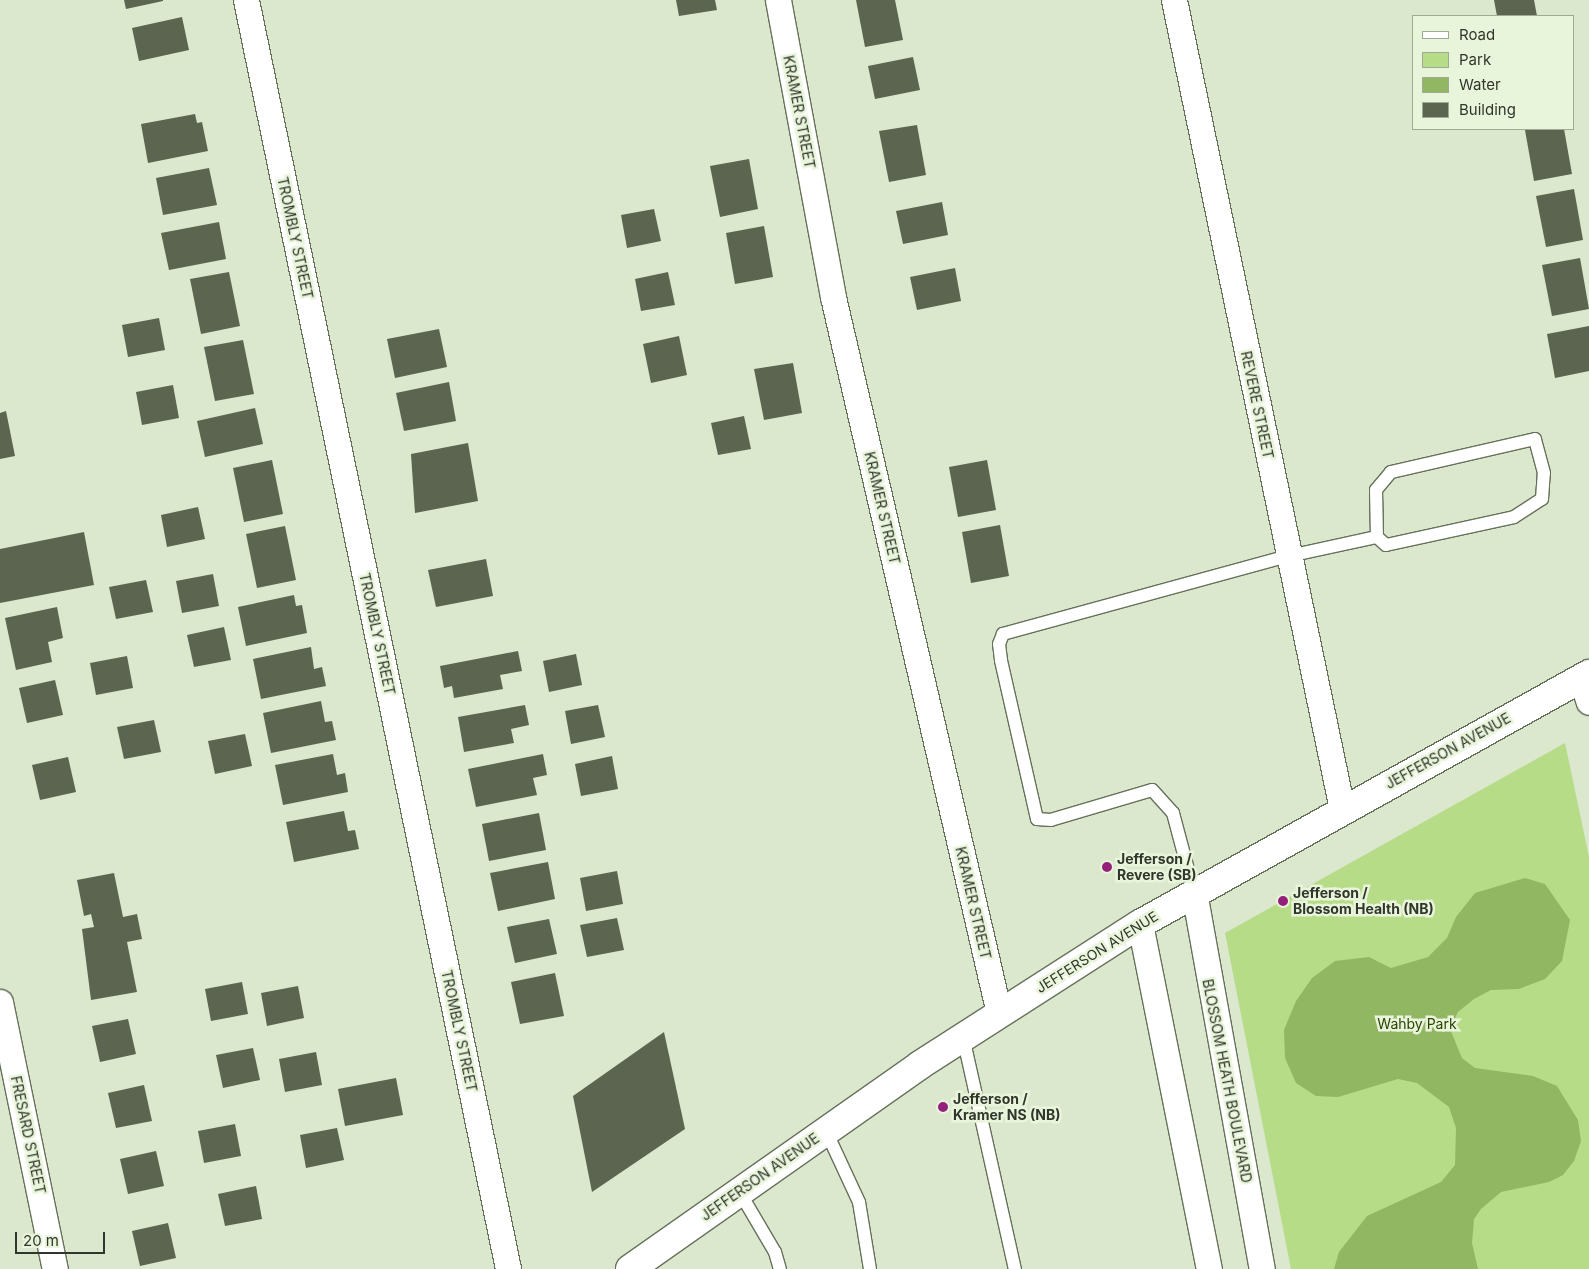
<!DOCTYPE html>
<style>
body{margin:0}
#map{position:relative;width:1589px;height:1269px;overflow:hidden;background:#dbe8ce;font-family:Inter,sans-serif}
div>[style]{position:absolute}
[style*='--x']{left:calc(var(--x)*1px);top:calc(var(--y)*1px);width:calc(var(--w)*1px);rotate:calc(var(--a)*1deg)}
.green>*{inset:0;background:#b6dc88}
.water>*{inset:0;background:#92b763}
.building>*{inset:0;background:#5b654f}
.roads{filter:drop-shadow(1px 0 #66715a) drop-shadow(-1px 0 #66715a) drop-shadow(0 1px #66715a) drop-shadow(0 -1px #66715a)}
.lane>*{height:12px;margin:-6px;padding:0 6px;transform-origin:6px;border-radius:6px;background:#fff}
.street>*{height:25px;margin:-12.5px;padding:0 12.5px;transform-origin:12.5px;border-radius:12.5px;background:#fff}
.secondary>*{height:28px;margin:-14px;padding:0 14px;transform-origin:14px;border-radius:14px;background:#fff}
.dots>*{width:14px;height:14px;translate:-50% -50%;box-sizing:border-box;border:2px solid #e8f5db;border-radius:50%}
span{translate:-50% -50%;white-space:nowrap;text-align:center;line-height:1.15;-webkit-text-stroke:5px #e8f5db;paint-order:stroke}
.street-label{font-size:14px;color:#31362c}
.poi-label{font-size:14px;color:#31362c;font-weight:700}
.left{translate:0 -50%;text-align:left}
.park-label{font-size:14px;color:#2d4304}
.legend{position:absolute;left:1412px;top:15px;width:162px;height:115px;box-sizing:border-box;background:#e8f5db;border:1px solid #9fa995;margin:0;padding:6px 9px;list-style:none;font-size:15px;color:#31362c}
.legend li{display:flex;align-items:center;gap:10px;height:25px}
.legend b{width:25px;border:1px solid #9fa995}
.scale{position:absolute;left:15px;top:1232px;width:90px;height:22px;box-sizing:border-box;border:2px solid #31362c;border-top:0;padding-left:6px;font-size:15px;line-height:18px;white-space:nowrap;color:#31362c;-webkit-text-stroke:4px #e8f5db;paint-order:stroke}
</style>
<div id="map">
<div class="green">
<i style="clip-path:polygon(1565px 743px,1589px 857px,1589px 1269px,1291px 1269px,1225px 933px)"></i>
</div>
<div class="water">
<i style="clip-path:polygon(1525px 878px,1545px 884px,1570px 920px,1562px 961px,1545px 979px,1519px 989px,1491px 990px,1474px 999px,1458px 1012px,1450px 1029px,1462px 1058px,1475px 1068px,1533px 1076px,1557px 1086px,1578px 1120px,1581px 1141px,1574px 1161px,1563px 1175px,1549px 1182px,1501px 1192px,1481px 1209px,1474px 1219px,1472px 1243px,1478px 1269px,1334px 1269px,1339px 1252px,1367px 1216px,1441px 1182px,1455px 1165px,1456px 1128px,1449px 1107px,1417px 1083px,1398px 1079px,1338px 1097px,1316px 1096px,1296px 1083px,1285px 1058px,1284px 1030px,1296px 1001px,1312px 978px,1335px 961px,1369px 957px,1391px 968px,1428px 957px,1447px 938px,1456px 917px,1475px 893px)"></i>
</div>
<div class="building">
<i style="clip-path:polygon(124px 0,163px 0,163px 1px,126px 9px)"></i>
<i style="clip-path:polygon(676px 0,715px 0,717px 10px,679px 16px)"></i>
<i style="clip-path:polygon(856px 0,895px 0,903px 40px,865px 47px)"></i>
<i style="clip-path:polygon(1494px 0,1534px 0,1537px 16px,1497px 16px)"></i>
<i style="clip-path:polygon(182px 17px,189px 50px,139px 61px,132px 28px)"></i>
<i style="clip-path:polygon(913px 57px,920px 90px,875px 99px,868px 66px)"></i>
<i style="clip-path:polygon(195px 114px,197px 123px,202px 122px,208px 151px,148px 163px,141px 124px)"></i>
<i style="clip-path:polygon(917px 125px,926px 175px,889px 182px,879px 131px)"></i>
<i style="clip-path:polygon(1534px 129px,1564px 129px,1572px 174px,1534px 181px,1525px 130px)"></i>
<i style="clip-path:polygon(749px 159px,758px 209px,720px 217px,710px 166px)"></i>
<i style="clip-path:polygon(209px 168px,217px 205px,163px 215px,156px 178px)"></i>
<i style="clip-path:polygon(1574px 189px,1583px 240px,1546px 247px,1536px 196px)"></i>
<i style="clip-path:polygon(942px 202px,948px 235px,903px 244px,896px 211px)"></i>
<i style="clip-path:polygon(654px 209px,661px 241px,627px 248px,621px 215px)"></i>
<i style="clip-path:polygon(219px 222px,226px 259px,169px 270px,161px 233px)"></i>
<i style="clip-path:polygon(764px 226px,773px 277px,735px 284px,726px 233px)"></i>
<i style="clip-path:polygon(1580px 258px,1589px 309px,1552px 316px,1542px 265px)"></i>
<i style="clip-path:polygon(955px 268px,961px 301px,917px 310px,910px 277px)"></i>
<i style="clip-path:polygon(229px 272px,240px 326px,201px 334px,190px 279px)"></i>
<i style="clip-path:polygon(668px 272px,675px 305px,641px 311px,635px 279px)"></i>
<i style="clip-path:polygon(159px 318px,165px 350px,128px 357px,122px 325px)"></i>
<i style="clip-path:polygon(1589px 326px,1589px 371px,1555px 378px,1547px 334px)"></i>
<i style="clip-path:polygon(439px 329px,447px 367px,395px 378px,387px 339px)"></i>
<i style="clip-path:polygon(679px 336px,687px 375px,651px 383px,643px 344px)"></i>
<i style="clip-path:polygon(243px 340px,254px 394px,215px 401px,204px 347px)"></i>
<i style="clip-path:polygon(793px 363px,802px 413px,764px 420px,754px 369px)"></i>
<i style="clip-path:polygon(449px 382px,456px 421px,404px 431px,396px 393px)"></i>
<i style="clip-path:polygon(173px 385px,179px 418px,142px 425px,136px 392px)"></i>
<i style="clip-path:polygon(255px 408px,263px 444px,205px 457px,197px 421px)"></i>
<i style="clip-path:polygon(6px 411px,15px 456px,0 459px,0 413px)"></i>
<i style="clip-path:polygon(744px 416px,751px 449px,718px 455px,711px 423px)"></i>
<i style="clip-path:polygon(468px 443px,478px 501px,415px 513px,411px 454px)"></i>
<i style="clip-path:polygon(272px 460px,283px 514px,244px 522px,233px 468px)"></i>
<i style="clip-path:polygon(987px 460px,996px 510px,958px 517px,949px 467px)"></i>
<i style="clip-path:polygon(198px 507px,205px 539px,167px 547px,161px 515px)"></i>
<i style="clip-path:polygon(1000px 525px,1009px 576px,971px 583px,962px 532px)"></i>
<i style="clip-path:polygon(285px 526px,296px 580px,257px 588px,246px 534px)"></i>
<i style="clip-path:polygon(84px 532px,94px 585px,0 603px,0 549px)"></i>
<i style="clip-path:polygon(486px 559px,493px 596px,436px 607px,428px 570px)"></i>
<i style="clip-path:polygon(213px 574px,219px 606px,182px 613px,176px 581px)"></i>
<i style="clip-path:polygon(146px 580px,153px 612px,116px 619px,109px 587px)"></i>
<i style="clip-path:polygon(294px 595px,296px 606px,302px 605px,307px 633px,246px 646px,238px 607px)"></i>
<i style="clip-path:polygon(57px 607px,63px 638px,48px 642px,52px 662px,16px 670px,5px 618px)"></i>
<i style="clip-path:polygon(224px 627px,231px 660px,194px 667px,187px 635px)"></i>
<i style="clip-path:polygon(311px 647px,314px 669px,322px 667px,326px 686px,261px 699px,253px 659px)"></i>
<i style="clip-path:polygon(518px 651px,522px 671px,500px 675px,503px 689px,454px 698px,452px 686px,444px 688px,440px 666px)"></i>
<i style="clip-path:polygon(576px 654px,582px 685px,549px 692px,543px 661px)"></i>
<i style="clip-path:polygon(127px 656px,133px 688px,96px 695px,90px 663px)"></i>
<i style="clip-path:polygon(55px 680px,63px 715px,27px 723px,19px 688px)"></i>
<i style="clip-path:polygon(321px 701px,325px 722px,332px 721px,336px 740px,271px 753px,263px 713px)"></i>
<i style="clip-path:polygon(525px 705px,529px 725px,511px 729px,514px 743px,464px 752px,458px 717px)"></i>
<i style="clip-path:polygon(598px 705px,605px 737px,571px 744px,565px 711px)"></i>
<i style="clip-path:polygon(154px 720px,161px 752px,124px 759px,117px 727px)"></i>
<i style="clip-path:polygon(245px 734px,252px 766px,215px 774px,208px 741px)"></i>
<i style="clip-path:polygon(333px 754px,337px 775px,345px 773px,348px 792px,283px 805px,275px 765px)"></i>
<i style="clip-path:polygon(543px 754px,547px 775px,533px 778px,537px 795px,476px 807px,468px 769px)"></i>
<i style="clip-path:polygon(612px 756px,618px 789px,581px 796px,575px 764px)"></i>
<i style="clip-path:polygon(68px 757px,76px 792px,40px 800px,32px 765px)"></i>
<i style="clip-path:polygon(344px 811px,348px 831px,355px 830px,359px 849px,294px 862px,286px 822px)"></i>
<i style="clip-path:polygon(539px 813px,546px 850px,489px 861px,482px 824px)"></i>
<i style="clip-path:polygon(548px 862px,555px 899px,498px 911px,490px 873px)"></i>
<i style="clip-path:polygon(617px 871px,623px 904px,586px 911px,580px 878px)"></i>
<i style="clip-path:polygon(114px 873px,123px 917px,137px 914px,142px 939px,127px 942px,137px 992px,91px 1000px,82px 929px,94px 927px,91px 914px,84px 916px,77px 880px)"></i>
<i style="clip-path:polygon(617px 918px,624px 950px,587px 957px,580px 925px)"></i>
<i style="clip-path:polygon(549px 919px,557px 954px,515px 963px,507px 927px)"></i>
<i style="clip-path:polygon(555px 973px,564px 1016px,520px 1024px,511px 982px)"></i>
<i style="clip-path:polygon(242px 982px,248px 1014px,211px 1021px,205px 989px)"></i>
<i style="clip-path:polygon(298px 986px,304px 1018px,267px 1026px,261px 993px)"></i>
<i style="clip-path:polygon(128px 1019px,136px 1054px,100px 1062px,92px 1026px)"></i>
<i style="clip-path:polygon(664px 1032px,685px 1129px,592px 1192px,573px 1096px)"></i>
<i style="clip-path:polygon(253px 1048px,260px 1080px,223px 1088px,216px 1055px)"></i>
<i style="clip-path:polygon(316px 1052px,322px 1085px,285px 1092px,279px 1059px)"></i>
<i style="clip-path:polygon(396px 1078px,403px 1115px,345px 1126px,338px 1089px)"></i>
<i style="clip-path:polygon(144px 1085px,152px 1121px,116px 1128px,108px 1093px)"></i>
<i style="clip-path:polygon(235px 1124px,241px 1156px,204px 1163px,198px 1131px)"></i>
<i style="clip-path:polygon(337px 1128px,344px 1160px,306px 1168px,300px 1135px)"></i>
<i style="clip-path:polygon(156px 1151px,164px 1186px,128px 1194px,120px 1159px)"></i>
<i style="clip-path:polygon(256px 1186px,262px 1219px,225px 1226px,218px 1194px)"></i>
<i style="clip-path:polygon(168px 1223px,176px 1258px,140px 1266px,132px 1231px)"></i>
</div>
<div class="roads">
<div class="lane">
<i style="--x:1194;--y:892;--w:82;--a:-104.9"></i>
<i style="--x:1173;--y:813;--w:31;--a:-132"></i>
<i style="--x:1152;--y:790;--w:105;--a:163.5"></i>
<i style="--x:1051;--y:820;--w:14;--a:-176"></i>
<i style="--x:1037;--y:819;--w:163;--a:-102.8"></i>
<i style="--x:1001;--y:660;--w:16;--a:-97"></i>
<i style="--x:999;--y:644;--w:11;--a:-68"></i>
<i style="--x:1003;--y:634;--w:296;--a:-15.3"></i>
<i style="--x:1289;--y:556;--w:90;--a:-12.2"></i>
<i style="--x:1377;--y:537;--w:12;--a:42"></i>
<i style="--x:1386;--y:545;--w:131;--a:-12.3"></i>
<i style="--x:1514;--y:517;--w:33;--a:-33"></i>
<i style="--x:1542;--y:499;--w:26;--a:-86"></i>
<i style="--x:1544;--y:473;--w:35;--a:-105"></i>
<i style="--x:1535;--y:439;--w:148;--a:167.1"></i>
<i style="--x:1391;--y:472;--w:23;--a:130"></i>
<i style="--x:1376;--y:490;--w:47;--a:88.8"></i>
<i style="--x:963;--y:1037;--w:238;--a:77.4"></i>
<i style="--x:826;--y:1131;--w:78;--a:65.1"></i>
<i style="--x:859;--y:1202;--w:68;--a:80.7"></i>
<i style="--x:739;--y:1191;--w:71;--a:59.5"></i>
<i style="--x:775;--y:1252;--w:18;--a:74"></i>
</div>
<div class="street">
<i style="--x:246;--y:0;--w:1296;--a:78.33"></i>
<i style="--x:778;--y:0;--w:302;--a:79.5"></i>
<i style="--x:833;--y:297;--w:735;--a:76.95"></i>
<i style="--x:1174;--y:0;--w:826;--a:78.27"></i>
<i style="--x:1581;--y:678;--w:25;--a:72"></i>
<i style="--x:1194;--y:892;--w:383;--a:79.8"></i>
<i style="--x:1140;--y:924;--w:352;--a:78.7"></i>
<i style="--x:0;--y:1002;--w:273;--a:78.4"></i>
</div>
<div class="secondary">
<i style="--x:630;--y:1269;--w:355;--a:-35.1"></i>
<i style="--x:920;--y:1065;--w:261;--a:-32.7"></i>
<i style="--x:1140;--y:924;--w:514;--a:-29.11"></i>
</div>
</div>
<div class="dots">
<i style="left:1107px;top:867px;background:#95207c"></i>
<i style="left:1283px;top:901px;background:#95207c"></i>
<i style="left:943px;top:1107px;background:#95207c"></i>
</div>
<div class="street-label">
<span style="left:799px;top:112px;rotate:79deg">KRAMER STREET</span>
<span style="left:295px;top:238px;rotate:78deg">TROMBLY STREET</span>
<span style="left:1257px;top:405px;rotate:78deg">REVERE STREET</span>
<span style="left:882px;top:508px;rotate:77deg">KRAMER STREET</span>
<span style="left:377px;top:634px;rotate:78deg">TROMBLY STREET</span>
<span style="left:1448px;top:751px;rotate:-29deg">JEFFERSON AVENUE</span>
<span style="left:973px;top:903px;rotate:77deg">KRAMER STREET</span>
<span style="left:1097px;top:952px;rotate:-32deg">JEFFERSON AVENUE</span>
<span style="left:459px;top:1031px;rotate:78deg">TROMBLY STREET</span>
<span style="left:1227px;top:1081px;rotate:79deg">BLOSSOM HEATH BOULEVARD</span>
<span style="left:28px;top:1135px;rotate:78deg">FRESARD STREET</span>
<span style="left:760px;top:1177px;rotate:-35deg">JEFFERSON AVENUE</span>
</div>
<div class="poi-label">
<span class="left" style="left:1117px;top:867px">Jefferson /<br>Revere (SB)</span>
<span class="left" style="left:1293px;top:901px">Jefferson /<br>Blossom Health (NB)</span>
<span class="left" style="left:953px;top:1107px">Jefferson /<br>Kramer NS (NB)</span>
</div>
<div class="park-label">
<span style="left:1417px;top:1024px">Wahby Park</span>
</div>
<ul class="legend">
<li><b style="height:6px;background:#fff"></b>Road</li>
<li><b style="height:14px;background:#b6dc88"></b>Park</li>
<li><b style="height:14px;background:#92b763"></b>Water</li>
<li><b style="height:14px;background:#5b654f"></b>Building</li>
</ul>
<div class="scale">20 m</div>
</div>
